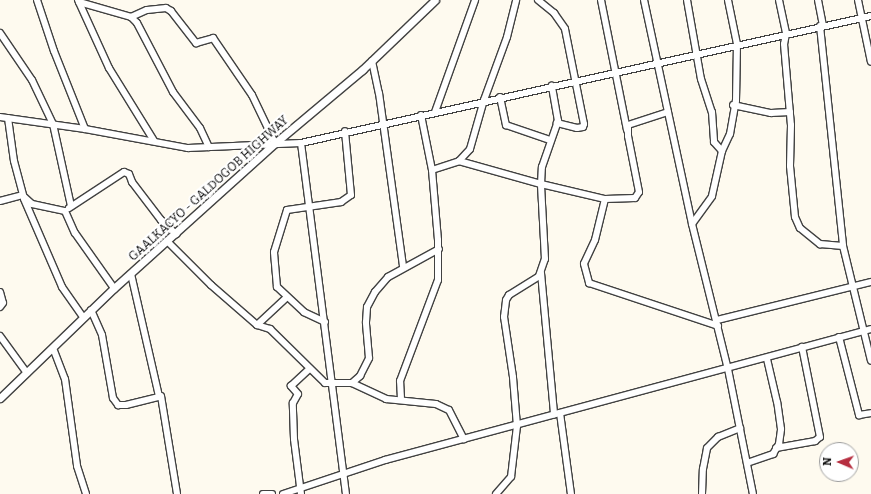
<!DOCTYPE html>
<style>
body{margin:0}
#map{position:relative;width:871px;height:494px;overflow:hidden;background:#fefaef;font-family:Bitter,serif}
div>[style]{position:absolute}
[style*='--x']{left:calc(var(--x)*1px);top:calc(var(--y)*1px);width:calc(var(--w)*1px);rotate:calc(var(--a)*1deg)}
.roads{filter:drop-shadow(1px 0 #414141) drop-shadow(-1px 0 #414141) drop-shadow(0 1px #414141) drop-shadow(0 -1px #414141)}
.minor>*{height:6px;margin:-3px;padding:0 3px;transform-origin:3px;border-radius:3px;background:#fff}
.tertiary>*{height:7px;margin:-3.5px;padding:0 3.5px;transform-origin:3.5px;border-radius:3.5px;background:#fff}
span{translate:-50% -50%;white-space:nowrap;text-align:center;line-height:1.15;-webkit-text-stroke:4px #fff;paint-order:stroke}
.street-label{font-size:12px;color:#0e0e0e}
.north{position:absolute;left:819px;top:442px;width:40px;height:40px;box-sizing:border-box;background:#fff;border:1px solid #9f9f9f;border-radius:50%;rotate:272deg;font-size:11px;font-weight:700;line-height:16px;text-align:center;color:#0e0e0e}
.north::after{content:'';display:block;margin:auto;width:14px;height:18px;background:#b62d3f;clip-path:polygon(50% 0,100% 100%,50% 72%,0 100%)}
</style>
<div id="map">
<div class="roads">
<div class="minor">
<i style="--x:37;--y:0;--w:54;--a:71.6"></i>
<i style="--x:54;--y:51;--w:84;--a:68.3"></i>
<i style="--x:78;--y:0;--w:75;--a:65.5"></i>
<i style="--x:109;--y:68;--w:86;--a:58.3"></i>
<i style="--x:538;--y:0;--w:21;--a:39"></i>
<i style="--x:554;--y:13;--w:19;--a:55"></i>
<i style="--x:565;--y:29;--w:97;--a:78.7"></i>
<i style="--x:584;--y:124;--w:3;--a:108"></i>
<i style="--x:583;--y:127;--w:6;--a:171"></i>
<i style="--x:577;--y:128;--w:21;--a:-166"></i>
<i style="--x:601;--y:0;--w:133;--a:78.7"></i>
<i style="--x:644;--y:0;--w:229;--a:77.9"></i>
<i style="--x:692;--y:224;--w:149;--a:76.1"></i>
<i style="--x:728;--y:369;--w:127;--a:78.7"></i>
<i style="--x:687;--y:0;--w:80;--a:80"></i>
<i style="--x:701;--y:79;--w:35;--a:72"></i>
<i style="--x:712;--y:112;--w:30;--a:86"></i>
<i style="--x:714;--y:142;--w:12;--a:48"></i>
<i style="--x:779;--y:0;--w:35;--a:78"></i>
<i style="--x:786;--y:34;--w:10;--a:101"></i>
<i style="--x:784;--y:44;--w:81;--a:85.1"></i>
<i style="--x:791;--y:125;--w:41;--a:91.4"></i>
<i style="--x:790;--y:166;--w:51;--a:84.4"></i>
<i style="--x:795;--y:217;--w:12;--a:66"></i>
<i style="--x:800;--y:228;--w:26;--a:39"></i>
<i style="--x:820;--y:244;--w:23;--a:5"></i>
<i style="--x:818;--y:0;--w:25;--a:79"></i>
<i style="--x:858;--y:0;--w:63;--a:78.2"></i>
<i style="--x:79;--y:2;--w:54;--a:16.1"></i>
<i style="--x:131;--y:17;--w:8;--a:45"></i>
<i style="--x:137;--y:23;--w:78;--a:62.4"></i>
<i style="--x:173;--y:92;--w:45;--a:53.1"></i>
<i style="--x:200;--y:128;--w:21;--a:65"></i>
<i style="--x:131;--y:17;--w:17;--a:-24"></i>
<i style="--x:147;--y:10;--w:19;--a:-6"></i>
<i style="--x:166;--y:8;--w:6;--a:31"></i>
<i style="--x:171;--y:11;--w:41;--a:52"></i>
<i style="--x:196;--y:43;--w:18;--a:-16"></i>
<i style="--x:213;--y:38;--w:69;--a:55.6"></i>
<i style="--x:252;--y:95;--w:53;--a:64.4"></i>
<i style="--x:820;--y:26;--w:221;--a:84"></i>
<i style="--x:843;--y:246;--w:118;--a:76.3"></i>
<i style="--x:0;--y:33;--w:57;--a:55.8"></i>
<i style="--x:32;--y:80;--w:49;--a:64.5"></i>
<i style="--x:53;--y:124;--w:84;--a:77.6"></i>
<i style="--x:372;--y:61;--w:33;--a:78"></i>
<i style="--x:379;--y:93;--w:176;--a:82.1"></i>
<i style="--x:500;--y:97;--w:29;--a:78"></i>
<i style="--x:506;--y:125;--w:46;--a:18.8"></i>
<i style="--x:733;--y:105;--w:39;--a:12"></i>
<i style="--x:771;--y:113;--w:19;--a:-3"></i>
<i style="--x:435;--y:112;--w:119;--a:-70.3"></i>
<i style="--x:421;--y:115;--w:56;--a:78.7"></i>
<i style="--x:0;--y:117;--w:86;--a:8"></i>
<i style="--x:85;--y:129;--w:105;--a:10.5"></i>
<i style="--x:188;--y:148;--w:113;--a:-2.5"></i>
<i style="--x:301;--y:143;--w:584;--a:-12.56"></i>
<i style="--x:8;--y:118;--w:43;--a:82.1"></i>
<i style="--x:14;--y:161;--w:39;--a:75"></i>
<i style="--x:24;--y:199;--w:96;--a:66.6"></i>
<i style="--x:62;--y:287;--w:38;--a:55"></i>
<i style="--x:301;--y:143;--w:354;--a:82.7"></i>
<i style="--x:459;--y:161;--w:85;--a:15.7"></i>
<i style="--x:541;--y:184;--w:66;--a:13.2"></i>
<i style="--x:605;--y:199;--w:30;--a:-2"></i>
<i style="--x:635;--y:198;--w:7;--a:-56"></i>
<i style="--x:639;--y:192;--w:57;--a:-101.1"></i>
<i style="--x:628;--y:136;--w:11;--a:-90"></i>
<i style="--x:628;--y:125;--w:42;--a:-18"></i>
<i style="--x:605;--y:199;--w:42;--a:103.7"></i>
<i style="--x:595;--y:240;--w:26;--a:115"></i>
<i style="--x:584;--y:264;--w:20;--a:75"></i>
<i style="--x:589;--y:283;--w:136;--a:18.4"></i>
<i style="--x:0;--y:201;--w:23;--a:-15"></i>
<i style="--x:22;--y:195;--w:13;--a:42"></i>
<i style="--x:32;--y:204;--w:34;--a:12"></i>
<i style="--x:65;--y:211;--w:24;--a:66"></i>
<i style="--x:75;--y:233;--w:67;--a:54.7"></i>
<i style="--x:69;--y:208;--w:66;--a:-33.2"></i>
<i style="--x:124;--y:172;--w:5;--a:22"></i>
<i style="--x:129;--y:174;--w:9;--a:69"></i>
<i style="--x:132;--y:182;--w:48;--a:52.7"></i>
<i style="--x:161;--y:220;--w:21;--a:43"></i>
<i style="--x:692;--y:224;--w:34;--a:-54"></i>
<i style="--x:712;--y:196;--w:46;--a:-77.5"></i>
<i style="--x:722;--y:151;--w:19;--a:-65"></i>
<i style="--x:730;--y:134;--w:34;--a:-80"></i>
<i style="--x:736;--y:101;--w:57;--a:-89"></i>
<i style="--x:737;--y:44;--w:45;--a:-101.6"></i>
<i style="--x:168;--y:242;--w:61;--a:45"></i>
<i style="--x:211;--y:285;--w:61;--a:41"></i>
<i style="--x:257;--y:325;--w:14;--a:17"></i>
<i style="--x:270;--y:329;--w:77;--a:44.5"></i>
<i style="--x:325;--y:383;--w:27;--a:0"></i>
<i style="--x:352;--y:383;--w:38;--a:25"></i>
<i style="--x:386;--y:399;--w:50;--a:5.7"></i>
<i style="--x:436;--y:404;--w:14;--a:25"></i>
<i style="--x:449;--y:410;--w:33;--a:63"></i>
<i style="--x:541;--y:273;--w:142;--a:84.7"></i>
<i style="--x:131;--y:274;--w:125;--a:77.1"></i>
<i style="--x:0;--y:292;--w:11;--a:75"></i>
<i style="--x:3;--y:303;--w:5;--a:127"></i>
<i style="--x:91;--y:310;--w:27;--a:66"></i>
<i style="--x:102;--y:335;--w:64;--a:80.1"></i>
<i style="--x:113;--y:398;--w:9;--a:54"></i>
<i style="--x:118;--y:405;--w:8;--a:0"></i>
<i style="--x:126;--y:405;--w:36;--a:-14"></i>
<i style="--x:161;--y:396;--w:99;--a:80.7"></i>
<i style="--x:717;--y:320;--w:159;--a:-13.9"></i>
<i style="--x:325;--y:322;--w:23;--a:-155"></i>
<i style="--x:304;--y:312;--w:37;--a:-137"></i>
<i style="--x:277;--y:287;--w:35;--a:-95"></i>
<i style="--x:274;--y:252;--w:44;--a:-72.8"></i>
<i style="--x:287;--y:210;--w:55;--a:-8.4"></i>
<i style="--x:341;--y:202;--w:12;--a:-35"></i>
<i style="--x:351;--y:195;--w:64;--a:-95.4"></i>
<i style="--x:257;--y:325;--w:40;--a:-43"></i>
<i style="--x:0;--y:336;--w:46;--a:53.9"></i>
<i style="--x:839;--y:337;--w:81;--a:75.6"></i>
<i style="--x:859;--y:415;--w:12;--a:-9"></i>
<i style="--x:53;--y:348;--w:33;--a:69"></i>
<i style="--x:65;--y:379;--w:88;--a:82.1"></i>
<i style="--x:77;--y:466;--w:29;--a:72"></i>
<i style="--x:352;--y:383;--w:11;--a:-41"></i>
<i style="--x:360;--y:376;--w:20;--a:-63"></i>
<i style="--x:369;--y:358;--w:36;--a:-95"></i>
<i style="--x:366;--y:322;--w:15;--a:-86"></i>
<i style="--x:367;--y:307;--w:17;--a:-62"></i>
<i style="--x:375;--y:292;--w:20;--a:-49"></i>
<i style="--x:388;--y:277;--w:58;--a:-28.8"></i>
<i style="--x:401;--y:399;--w:18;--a:-93"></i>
<i style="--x:400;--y:381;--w:108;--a:-69.4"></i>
<i style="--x:438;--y:280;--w:40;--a:-90"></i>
<i style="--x:438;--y:240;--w:70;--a:-94.9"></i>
<i style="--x:432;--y:170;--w:28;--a:-18"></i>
<i style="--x:459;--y:161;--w:16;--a:-47"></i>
<i style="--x:470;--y:149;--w:51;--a:-74.1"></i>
<i style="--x:484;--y:100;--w:67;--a:-69.9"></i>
<i style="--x:507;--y:37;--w:38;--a:-76"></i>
<i style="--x:560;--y:413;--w:82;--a:82.3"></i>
<i style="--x:776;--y:448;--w:40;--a:-10"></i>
<i style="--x:815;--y:441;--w:6;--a:-39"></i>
<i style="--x:820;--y:437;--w:92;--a:-101.3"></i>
<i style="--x:747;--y:463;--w:28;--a:-19"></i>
<i style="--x:773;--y:454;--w:12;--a:-59"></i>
<i style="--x:779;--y:444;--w:15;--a:-82"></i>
<i style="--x:781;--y:429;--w:27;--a:-98"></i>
<i style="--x:777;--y:402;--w:44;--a:-103.1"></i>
<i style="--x:263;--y:494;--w:9;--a:0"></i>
<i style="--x:283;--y:494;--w:108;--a:-18.4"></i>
<i style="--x:385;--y:460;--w:503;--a:-15.09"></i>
<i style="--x:301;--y:494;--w:55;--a:-97.3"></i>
<i style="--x:294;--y:439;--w:36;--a:-92"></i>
<i style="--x:293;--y:403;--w:10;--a:-61"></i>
<i style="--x:298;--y:394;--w:11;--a:-131"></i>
<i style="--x:291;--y:386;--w:25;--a:-43"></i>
<i style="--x:496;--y:494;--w:23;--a:-49"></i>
<i style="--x:511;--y:477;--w:51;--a:-83.3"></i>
<i style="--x:517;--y:426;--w:49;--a:-94.7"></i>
<i style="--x:513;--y:377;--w:61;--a:-98.5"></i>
<i style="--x:504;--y:317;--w:17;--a:-83"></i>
<i style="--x:506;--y:300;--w:6;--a:-59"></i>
<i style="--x:509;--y:295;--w:36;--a:-32"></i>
<i style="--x:539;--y:276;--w:18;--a:-71"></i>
<i style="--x:545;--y:259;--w:75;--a:-93.1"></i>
<i style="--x:541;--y:184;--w:17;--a:-87"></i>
<i style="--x:542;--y:167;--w:49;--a:-70.8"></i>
<i style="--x:558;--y:121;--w:36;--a:-100"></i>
<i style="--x:702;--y:494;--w:25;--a:-88"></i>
<i style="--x:703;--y:469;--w:21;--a:-79"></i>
<i style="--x:707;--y:448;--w:16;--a:-45"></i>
<i style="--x:718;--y:437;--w:24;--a:-22"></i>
</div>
<div class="tertiary">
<i style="--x:0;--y:398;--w:158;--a:-44"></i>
<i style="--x:114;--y:288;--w:217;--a:-42"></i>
<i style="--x:275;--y:143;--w:114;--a:-40"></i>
<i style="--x:362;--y:70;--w:101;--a:-43.8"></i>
</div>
</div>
<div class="street-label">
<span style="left:209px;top:189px;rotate:-42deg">GAALKACYO - GALDOGOB HIGHWAY</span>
</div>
<div class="north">N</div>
</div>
